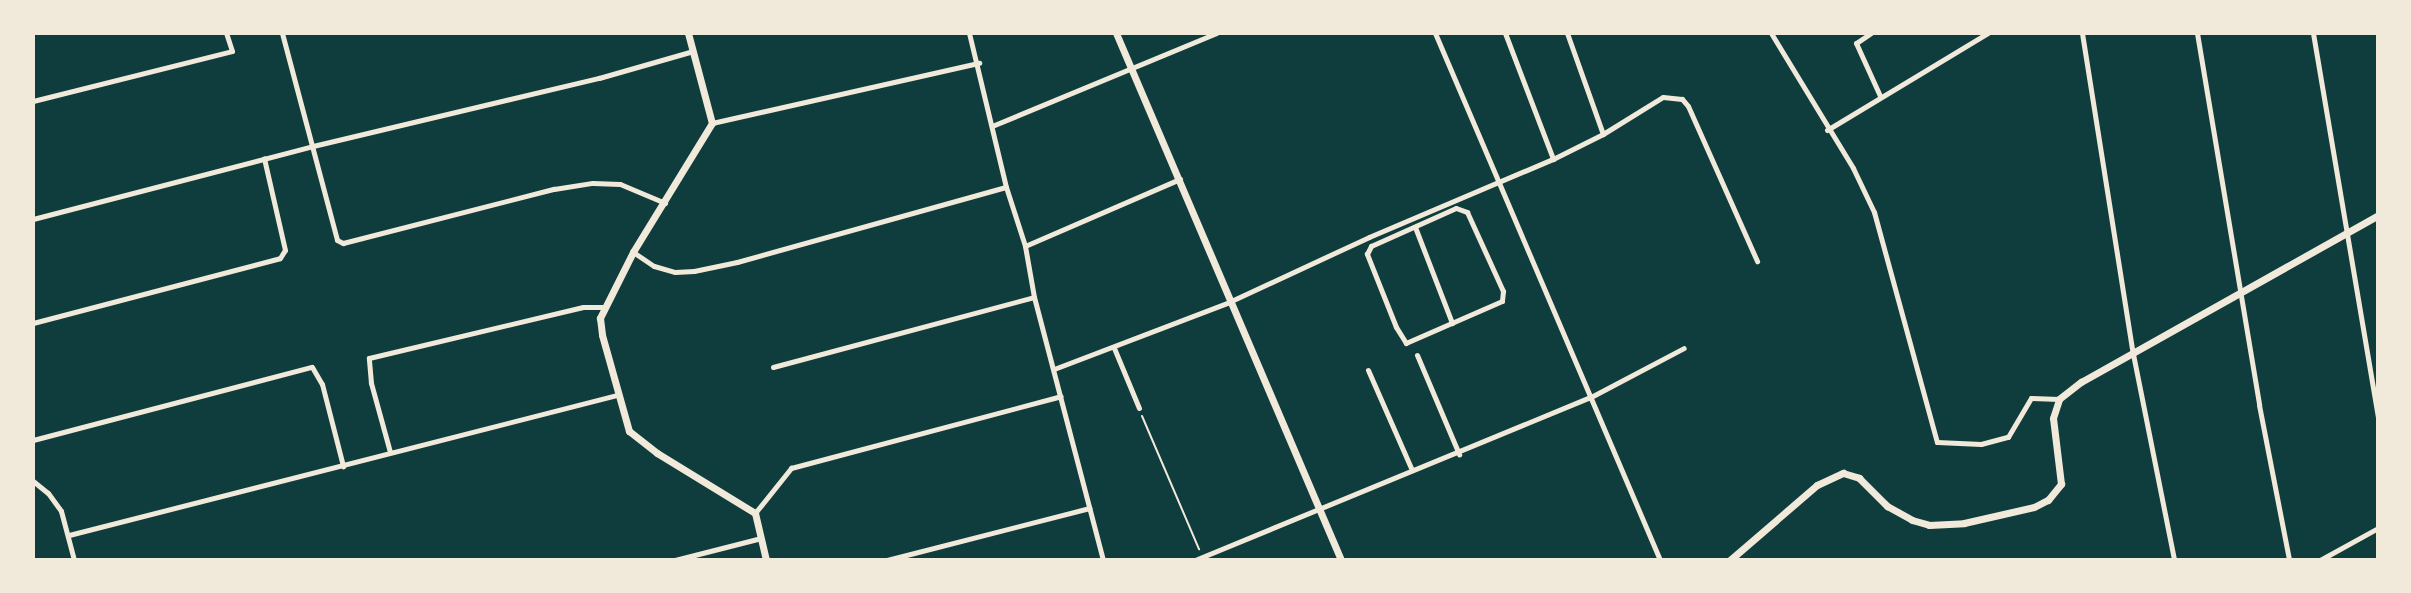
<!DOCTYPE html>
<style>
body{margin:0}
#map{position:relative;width:2411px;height:593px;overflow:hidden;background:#0f3d3e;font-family:Montserrat,sans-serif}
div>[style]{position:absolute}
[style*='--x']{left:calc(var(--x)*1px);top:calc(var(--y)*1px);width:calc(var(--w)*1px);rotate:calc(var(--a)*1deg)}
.path>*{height:2px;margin:-1px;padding:0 1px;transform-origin:1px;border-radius:1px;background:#f1e9da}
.minor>*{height:5px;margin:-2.5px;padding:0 2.5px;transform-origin:2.5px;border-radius:2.5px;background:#f1e9da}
.tertiary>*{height:7px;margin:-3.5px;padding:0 3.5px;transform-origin:3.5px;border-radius:3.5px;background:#f1e9da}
span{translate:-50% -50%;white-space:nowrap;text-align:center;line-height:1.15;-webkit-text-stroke:6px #f1e9da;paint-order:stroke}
.frame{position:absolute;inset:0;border:35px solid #f1e9da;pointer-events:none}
</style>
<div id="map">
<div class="path">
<i style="--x:1142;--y:416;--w:145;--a:66.8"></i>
</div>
<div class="minor">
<i style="--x:282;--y:33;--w:214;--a:75.1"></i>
<i style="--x:337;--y:240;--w:7;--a:27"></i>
<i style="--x:343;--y:243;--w:218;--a:-14.4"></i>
<i style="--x:554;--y:189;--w:39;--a:-9"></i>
<i style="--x:593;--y:183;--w:27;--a:2"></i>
<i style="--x:620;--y:184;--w:49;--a:22.9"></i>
<i style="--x:969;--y:33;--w:158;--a:76.5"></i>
<i style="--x:1006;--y:187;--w:62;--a:72.1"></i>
<i style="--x:1025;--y:246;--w:52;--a:80"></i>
<i style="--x:1034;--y:297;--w:272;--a:75.3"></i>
<i style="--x:1435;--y:33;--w:573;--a:66.88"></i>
<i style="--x:1505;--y:33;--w:135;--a:69.1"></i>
<i style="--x:1567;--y:33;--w:107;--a:70.4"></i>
<i style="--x:1771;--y:33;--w:158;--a:58.7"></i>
<i style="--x:1853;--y:168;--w:49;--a:64.5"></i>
<i style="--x:1874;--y:212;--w:238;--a:74.7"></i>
<i style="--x:1937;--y:442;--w:44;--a:2.6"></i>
<i style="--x:1981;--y:444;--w:28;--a:-15"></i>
<i style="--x:2008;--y:437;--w:45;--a:-59.5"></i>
<i style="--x:2031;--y:398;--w:28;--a:2"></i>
<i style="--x:1871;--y:33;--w:18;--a:146"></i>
<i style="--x:1856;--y:43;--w:58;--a:65.6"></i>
<i style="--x:2082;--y:33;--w:325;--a:81"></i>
<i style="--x:2133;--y:354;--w:210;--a:78.7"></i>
<i style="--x:2197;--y:33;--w:377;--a:80.5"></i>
<i style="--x:2259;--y:405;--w:158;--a:79"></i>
<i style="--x:2313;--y:33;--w:390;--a:80.4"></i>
<i style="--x:33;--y:101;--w:205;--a:-14.1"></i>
<i style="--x:232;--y:51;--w:19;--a:-108"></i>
<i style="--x:712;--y:123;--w:274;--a:-12.7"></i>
<i style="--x:992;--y:126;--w:243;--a:-22.5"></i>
<i style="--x:1827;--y:130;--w:188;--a:-31.1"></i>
<i style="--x:1456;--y:208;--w:12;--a:20"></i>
<i style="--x:1467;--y:212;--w:87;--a:65.5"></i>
<i style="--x:1503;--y:291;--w:10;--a:96"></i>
<i style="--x:1502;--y:301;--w:105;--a:156.4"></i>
<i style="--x:1406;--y:343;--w:19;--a:-122"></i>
<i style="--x:1396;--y:327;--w:79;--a:-111.7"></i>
<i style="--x:1367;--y:254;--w:9;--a:-63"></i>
<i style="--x:1371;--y:246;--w:93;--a:-24.1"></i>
<i style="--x:33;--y:219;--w:289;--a:-14.6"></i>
<i style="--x:313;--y:146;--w:294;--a:-13.4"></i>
<i style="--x:599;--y:78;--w:98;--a:-16"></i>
<i style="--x:1415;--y:227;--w:103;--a:68.9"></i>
<i style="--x:1025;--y:246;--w:169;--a:-23.4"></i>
<i style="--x:633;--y:252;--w:25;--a:34"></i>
<i style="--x:654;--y:266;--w:22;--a:16"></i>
<i style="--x:675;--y:272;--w:19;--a:-3"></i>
<i style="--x:694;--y:271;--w:44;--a:-11.8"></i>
<i style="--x:737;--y:262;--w:279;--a:-15.6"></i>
<i style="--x:33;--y:323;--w:255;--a:-14.7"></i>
<i style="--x:280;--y:258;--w:9;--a:-58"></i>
<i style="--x:285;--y:250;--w:94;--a:-102.9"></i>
<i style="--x:1114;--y:348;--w:65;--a:67.4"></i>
<i style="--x:1417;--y:355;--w:108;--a:67"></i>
<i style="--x:773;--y:367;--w:270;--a:-15"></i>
<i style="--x:1054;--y:369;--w:187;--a:-20.9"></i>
<i style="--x:1229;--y:302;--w:154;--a:-24.9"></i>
<i style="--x:1369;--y:237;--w:200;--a:-23"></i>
<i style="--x:1553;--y:159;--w:56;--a:-26.6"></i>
<i style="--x:1603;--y:134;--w:70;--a:-31.7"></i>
<i style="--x:1663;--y:97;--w:19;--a:6"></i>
<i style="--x:1682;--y:99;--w:9;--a:49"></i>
<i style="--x:1688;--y:106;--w:170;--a:66"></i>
<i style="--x:1368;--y:370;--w:109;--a:66.3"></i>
<i style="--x:33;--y:440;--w:288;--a:-14.7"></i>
<i style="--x:312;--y:367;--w:20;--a:60"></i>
<i style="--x:322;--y:384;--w:85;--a:75.6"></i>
<i style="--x:390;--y:452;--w:72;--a:-105.4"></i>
<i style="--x:371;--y:383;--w:25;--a:-95"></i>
<i style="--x:369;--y:358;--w:220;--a:-13.4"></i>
<i style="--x:583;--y:307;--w:22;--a:0"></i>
<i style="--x:33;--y:481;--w:19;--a:39"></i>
<i style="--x:48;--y:493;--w:22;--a:54"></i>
<i style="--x:61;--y:511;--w:51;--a:75.1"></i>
<i style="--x:755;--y:513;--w:58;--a:-51.3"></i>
<i style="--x:791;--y:468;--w:279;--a:-14.9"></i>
<i style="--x:69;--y:535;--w:566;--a:-14.33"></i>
<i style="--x:675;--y:560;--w:89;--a:-14.3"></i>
<i style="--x:887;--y:560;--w:209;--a:-14.4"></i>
<i style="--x:1195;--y:560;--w:426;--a:-22.4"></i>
<i style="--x:1589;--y:398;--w:107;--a:-27.8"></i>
<i style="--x:2320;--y:560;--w:66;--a:-28.9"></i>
</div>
<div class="tertiary">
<i style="--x:688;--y:33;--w:93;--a:75.1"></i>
<i style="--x:712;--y:123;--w:151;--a:121.5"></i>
<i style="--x:633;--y:252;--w:74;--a:116.6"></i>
<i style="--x:600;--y:318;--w:17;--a:83"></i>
<i style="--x:602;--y:335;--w:100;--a:74.3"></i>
<i style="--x:629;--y:431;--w:36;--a:38"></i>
<i style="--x:657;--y:453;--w:115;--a:31.5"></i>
<i style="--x:755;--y:513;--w:48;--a:76.8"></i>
<i style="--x:1116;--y:33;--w:573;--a:66.88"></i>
<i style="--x:1730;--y:560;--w:115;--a:-40.8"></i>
<i style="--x:1817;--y:485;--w:29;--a:-25"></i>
<i style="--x:1843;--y:473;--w:17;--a:17"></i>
<i style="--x:1859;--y:478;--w:40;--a:45"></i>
<i style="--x:1887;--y:506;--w:29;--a:29"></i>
<i style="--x:1912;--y:520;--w:18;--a:16"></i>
<i style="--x:1929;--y:525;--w:35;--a:-3"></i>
<i style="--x:1964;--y:523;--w:72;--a:-12.9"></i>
<i style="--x:2034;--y:507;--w:16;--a:-27"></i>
<i style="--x:2048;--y:500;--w:21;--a:-51"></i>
<i style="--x:2061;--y:484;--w:66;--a:-96.9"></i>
<i style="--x:2053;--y:418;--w:20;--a:-72"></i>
<i style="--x:2059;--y:399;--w:28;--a:-38"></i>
<i style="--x:2081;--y:382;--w:341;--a:-29.3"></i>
</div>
<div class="frame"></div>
</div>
